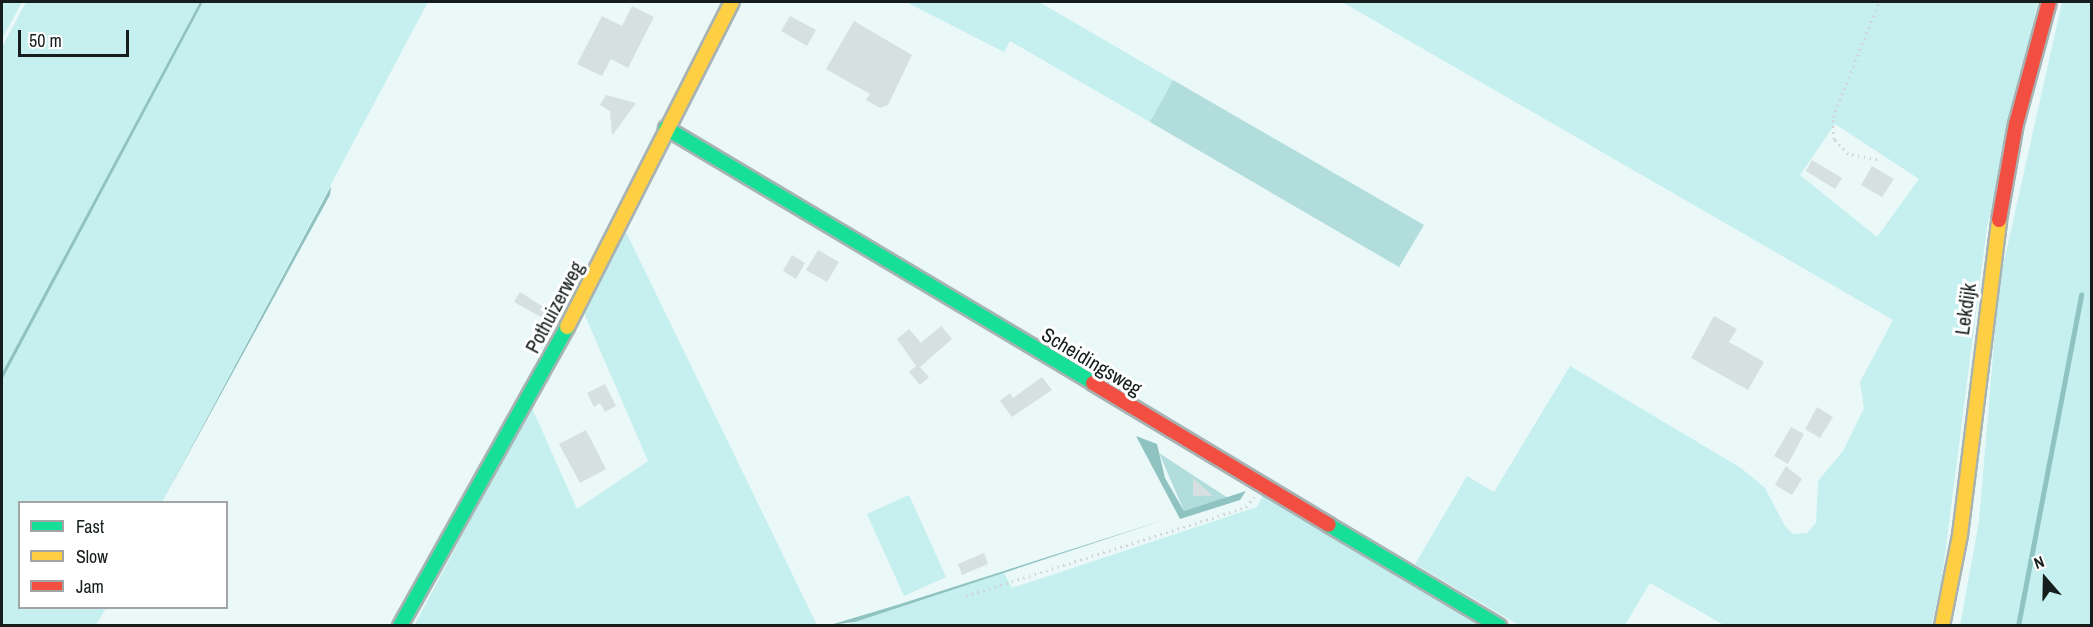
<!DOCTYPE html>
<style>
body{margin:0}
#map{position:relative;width:2093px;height:627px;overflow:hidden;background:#ebf8f8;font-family:"Archivo Narrow",sans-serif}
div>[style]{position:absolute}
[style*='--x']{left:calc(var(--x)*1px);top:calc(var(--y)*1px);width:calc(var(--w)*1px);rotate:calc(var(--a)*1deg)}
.green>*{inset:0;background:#c5f0ef}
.forest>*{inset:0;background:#b1dddc}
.water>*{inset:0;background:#8fc3c2}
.stream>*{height:4.5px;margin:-2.25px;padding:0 2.25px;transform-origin:2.25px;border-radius:2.25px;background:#8fc3c2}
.building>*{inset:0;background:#d6e0e0}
.path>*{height:3px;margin-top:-1.5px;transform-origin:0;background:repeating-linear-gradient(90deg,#cfd3d3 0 1.5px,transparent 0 6px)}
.roads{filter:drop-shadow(2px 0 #a7b2b2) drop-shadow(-2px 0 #a7b2b2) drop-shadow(0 2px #a7b2b2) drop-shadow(0 -2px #a7b2b2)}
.fast>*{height:14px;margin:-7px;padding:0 7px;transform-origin:7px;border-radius:7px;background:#16e098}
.slow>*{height:14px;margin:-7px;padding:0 7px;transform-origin:7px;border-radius:7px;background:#ffcf43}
.jam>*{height:14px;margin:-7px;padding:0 7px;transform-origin:7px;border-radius:7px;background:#f24e42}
span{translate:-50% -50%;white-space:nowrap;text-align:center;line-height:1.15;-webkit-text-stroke:6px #fff;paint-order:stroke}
.street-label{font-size:20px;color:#151e1d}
.frame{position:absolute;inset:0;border:3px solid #151e1d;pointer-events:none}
.legend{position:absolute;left:18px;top:501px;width:210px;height:108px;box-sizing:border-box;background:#fff;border:2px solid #a1a5a5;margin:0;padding:8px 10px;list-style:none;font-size:18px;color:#151e1d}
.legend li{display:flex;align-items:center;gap:12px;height:30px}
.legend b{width:30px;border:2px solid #a1a5a5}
.north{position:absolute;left:2015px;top:549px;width:60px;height:60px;-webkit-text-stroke:4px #fff;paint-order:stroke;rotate:340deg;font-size:16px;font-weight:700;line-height:24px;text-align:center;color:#151e1d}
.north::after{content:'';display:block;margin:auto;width:21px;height:27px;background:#151e1d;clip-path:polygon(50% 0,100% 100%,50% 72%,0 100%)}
.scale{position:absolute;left:18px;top:30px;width:111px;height:27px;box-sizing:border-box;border:3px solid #151e1d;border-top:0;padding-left:8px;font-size:18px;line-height:21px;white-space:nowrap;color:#151e1d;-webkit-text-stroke:4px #fff;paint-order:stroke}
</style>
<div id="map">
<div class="green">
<i style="clip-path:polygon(2px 2px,22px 2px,2px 39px)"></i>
<i style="clip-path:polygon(26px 2px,200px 2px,2px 373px,2px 47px)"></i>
<i style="clip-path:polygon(203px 2px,428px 2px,162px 502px,20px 502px,20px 608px,106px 608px,96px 625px,2px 626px,2px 380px)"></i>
<i style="clip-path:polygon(906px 2px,1039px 2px,1173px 80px,1150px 122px,1010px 41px,1004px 52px)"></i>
<i style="clip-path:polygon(evenodd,1342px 2px,2038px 2px,1987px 227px,1942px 578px,1932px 625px,1724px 625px,1650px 583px,1625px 625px,1519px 625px,1415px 564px,1467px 476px,1494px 492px,1570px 366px,1741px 468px,1765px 488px,1785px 526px,1793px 534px,1807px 533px,1816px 523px,1818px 481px,1843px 451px,1864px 408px,1860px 382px,1893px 320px,1342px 2px,1835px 124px,1919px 179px,1877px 237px,1800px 175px,1835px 124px)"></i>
<i style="clip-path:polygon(2062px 2px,2091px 2px,2091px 625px,1960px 626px,1979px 521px,1999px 284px)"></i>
<i style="clip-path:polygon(626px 232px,817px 625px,414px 626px,531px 406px,577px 509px,648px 461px,583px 311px)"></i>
<i style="clip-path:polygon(1265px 491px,1478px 625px,843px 626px,1004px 573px,1012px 588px,1257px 507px)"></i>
<i style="clip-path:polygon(909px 495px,946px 577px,904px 596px,867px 514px)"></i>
</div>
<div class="forest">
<i style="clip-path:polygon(1173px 80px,1424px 225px,1399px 267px,1150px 122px)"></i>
<i style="clip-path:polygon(1159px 453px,1228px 498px,1184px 511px)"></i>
</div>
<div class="water">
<i style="clip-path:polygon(200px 2px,203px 2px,2px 380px,2px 373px)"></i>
<i style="clip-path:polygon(331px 186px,330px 195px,162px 502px,207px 418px)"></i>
<i style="clip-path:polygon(1136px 436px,1157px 444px,1165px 478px,1184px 511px,1246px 491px,1240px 500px,1180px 519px)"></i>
<i style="clip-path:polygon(1167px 519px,855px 622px,830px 625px,897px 605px)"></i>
</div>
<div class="stream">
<i style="--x:2018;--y:626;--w:337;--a:-79.2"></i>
</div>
<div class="building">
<i style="clip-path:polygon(632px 6px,654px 17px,628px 68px,611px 59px,602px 76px,577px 64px,602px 16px,622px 26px)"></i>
<i style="clip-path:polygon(790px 16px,816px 30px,807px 46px,781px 31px)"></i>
<i style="clip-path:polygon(854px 21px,912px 55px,888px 105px,880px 108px,866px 100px,870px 94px,826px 69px)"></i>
<i style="clip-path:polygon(606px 95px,636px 103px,612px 136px,610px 111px,600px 105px)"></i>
<i style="clip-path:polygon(1812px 160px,1842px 178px,1835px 189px,1806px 171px)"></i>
<i style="clip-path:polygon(1872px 166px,1894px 179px,1882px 197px,1861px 185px)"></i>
<i style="clip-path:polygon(818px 250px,839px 262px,827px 282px,806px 270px)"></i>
<i style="clip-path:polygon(792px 255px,805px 263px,796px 279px,783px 271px)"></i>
<i style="clip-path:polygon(520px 292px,559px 317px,545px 341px,536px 336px,541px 317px,514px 302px)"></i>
<i style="clip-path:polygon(1714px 316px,1737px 329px,1729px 342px,1764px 362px,1748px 390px,1691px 358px)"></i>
<i style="clip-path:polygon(941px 326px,952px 339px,920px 367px,929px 377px,920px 385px,909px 372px,916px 366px,897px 339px,909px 329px,921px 343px)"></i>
<i style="clip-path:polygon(1042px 377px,1052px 390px,1012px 417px,1000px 401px,1010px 393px,1013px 398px)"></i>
<i style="clip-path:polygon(605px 384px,616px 406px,605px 412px,600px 403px,594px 407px,587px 393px)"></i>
<i style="clip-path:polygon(1817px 407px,1833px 417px,1820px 438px,1805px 429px)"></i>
<i style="clip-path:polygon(1791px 427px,1804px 434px,1788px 464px,1774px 456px)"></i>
<i style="clip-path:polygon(586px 430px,606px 469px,580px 483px,559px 444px)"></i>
<i style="clip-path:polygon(1786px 466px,1802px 479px,1792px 495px,1775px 485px)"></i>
<i style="clip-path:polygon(1193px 478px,1213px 496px,1193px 496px)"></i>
<i style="clip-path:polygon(984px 553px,988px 564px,962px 575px,958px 564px)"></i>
</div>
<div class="path">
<i style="--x:1877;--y:159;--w:29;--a:-170"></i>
<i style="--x:1848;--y:154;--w:21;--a:-133"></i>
<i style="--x:1834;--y:139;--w:22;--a:-93"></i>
<i style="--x:1833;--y:117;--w:124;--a:-68.2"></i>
<i style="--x:966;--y:596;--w:294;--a:-17.6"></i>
<i style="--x:1246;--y:507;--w:13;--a:-51"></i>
<i style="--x:2090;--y:626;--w:11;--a:-80"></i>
</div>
<div class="roads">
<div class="fast">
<i style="--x:666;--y:128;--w:497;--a:30.8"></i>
<i style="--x:1329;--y:525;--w:198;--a:30.7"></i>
<i style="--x:400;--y:626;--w:342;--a:-60.8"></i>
</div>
<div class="slow">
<i style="--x:567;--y:327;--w:364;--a:-63.1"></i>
<i style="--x:1942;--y:626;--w:93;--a:-78.8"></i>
<i style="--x:1960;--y:535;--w:317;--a:-82.9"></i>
</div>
<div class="jam">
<i style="--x:1999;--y:220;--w:97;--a:-80"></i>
<i style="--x:2016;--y:124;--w:126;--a:-74.9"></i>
<i style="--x:1093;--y:383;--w:275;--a:31"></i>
</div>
</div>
<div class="street-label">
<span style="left:554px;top:307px;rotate:-62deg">Pothuizerweg</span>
<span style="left:1965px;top:309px;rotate:-82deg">Lekdijk</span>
<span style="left:1092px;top:361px;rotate:31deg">Scheidingsweg</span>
</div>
<div class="frame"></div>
<ul class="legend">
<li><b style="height:8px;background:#16e098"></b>Fast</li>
<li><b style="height:8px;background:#ffcf43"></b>Slow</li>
<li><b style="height:8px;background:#f24e42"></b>Jam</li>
</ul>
<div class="north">N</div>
<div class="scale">50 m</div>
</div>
